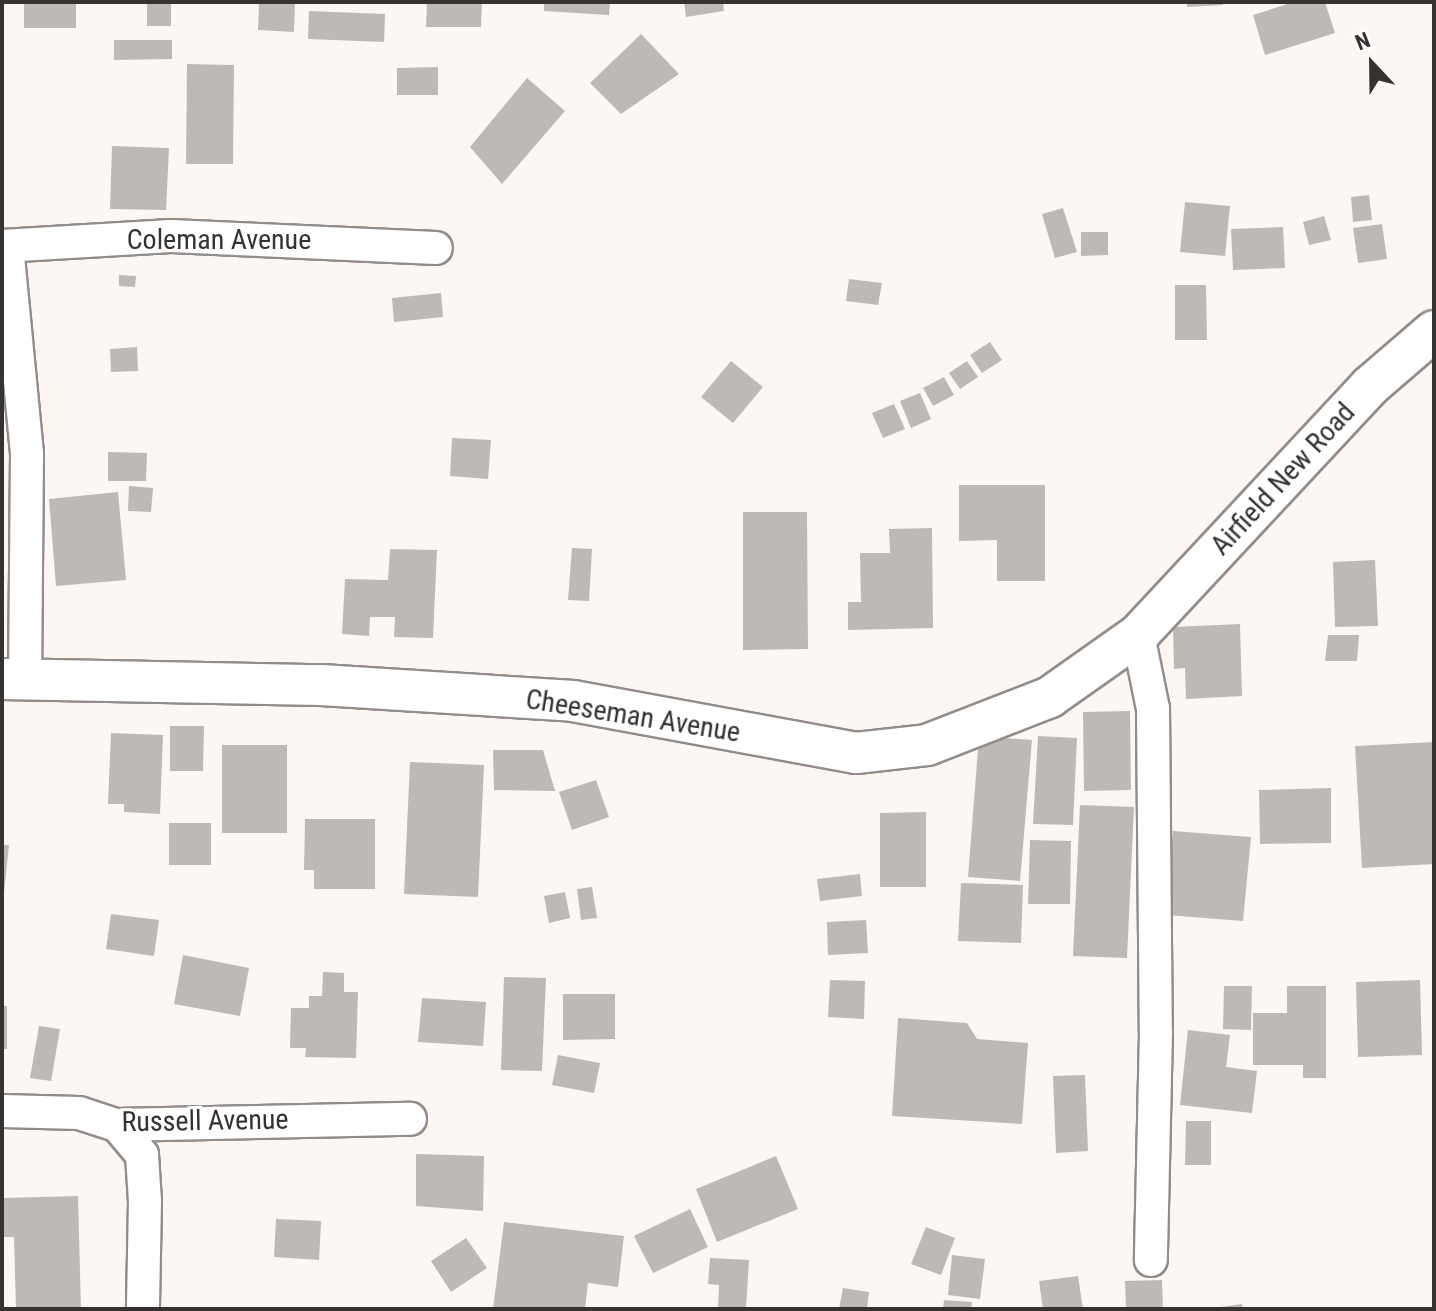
<!DOCTYPE html>
<style>
body{margin:0}
#map{position:relative;width:1436px;height:1311px;overflow:hidden;background:#fdf7f4;font-family:"Roboto Condensed",sans-serif}
div>[style]{position:absolute}
[style*='--x']{left:calc(var(--x)*1px);top:calc(var(--y)*1px);width:calc(var(--w)*1px);rotate:calc(var(--a)*1deg)}
.building>*{inset:0;background:#bfb9b5}
.roads{filter:drop-shadow(2px 0 #928d8a) drop-shadow(-2px 0 #928d8a) drop-shadow(0 2px #928d8a) drop-shadow(0 -2px #928d8a)}
.minor>*{height:32px;margin:-16px;padding:0 16px;transform-origin:16px;border-radius:16px;background:#fff}
.tertiary>*{height:40px;margin:-20px;padding:0 20px;transform-origin:20px;border-radius:20px;background:#fff}
span{translate:-50% -50%;white-space:nowrap;text-align:center;line-height:1.15;-webkit-text-stroke:6px #fff;paint-order:stroke}
.street-label{font-size:28px;color:#353231}
.frame{position:absolute;inset:0;border:4px solid #353231;pointer-events:none}
.north{position:absolute;left:1332px;top:24px;width:80px;height:80px;-webkit-text-stroke:6px #fff;paint-order:stroke;rotate:338deg;font-size:22px;font-weight:700;line-height:32px;text-align:center;color:#353231}
.north::after{content:'';display:block;margin:auto;width:28px;height:36px;background:#353231;clip-path:polygon(50% 0,100% 100%,50% 72%,0 100%)}
</style>
<div id="map">
<div class="building">
<i style="clip-path:polygon(24px 2px,76px 2px,76px 28px,24px 28px)"></i>
<i style="clip-path:polygon(147px 2px,171px 2px,171px 26px,147px 26px)"></i>
<i style="clip-path:polygon(259px 2px,295px 2px,294px 32px,258px 30px)"></i>
<i style="clip-path:polygon(427px 2px,482px 2px,481px 27px,426px 27px)"></i>
<i style="clip-path:polygon(544px 2px,610px 2px,609px 15px,544px 11px)"></i>
<i style="clip-path:polygon(684px 2px,723px 2px,724px 11px,686px 17px)"></i>
<i style="clip-path:polygon(1187px 2px,1223px 2px,1223px 5px,1187px 7px)"></i>
<i style="clip-path:polygon(1294px 2px,1325px 2px,1335px 33px,1265px 55px,1253px 15px)"></i>
<i style="clip-path:polygon(309px 11px,385px 14px,384px 42px,308px 39px)"></i>
<i style="clip-path:polygon(641px 34px,679px 74px,621px 114px,590px 83px)"></i>
<i style="clip-path:polygon(114px 40px,172px 40px,172px 59px,114px 60px)"></i>
<i style="clip-path:polygon(187px 64px,234px 65px,233px 164px,186px 164px)"></i>
<i style="clip-path:polygon(438px 67px,438px 95px,397px 95px,397px 68px)"></i>
<i style="clip-path:polygon(527px 78px,565px 111px,502px 184px,470px 147px)"></i>
<i style="clip-path:polygon(112px 146px,169px 148px,166px 210px,110px 209px)"></i>
<i style="clip-path:polygon(1369px 195px,1372px 220px,1353px 222px,1351px 197px)"></i>
<i style="clip-path:polygon(1185px 202px,1230px 206px,1225px 256px,1180px 252px)"></i>
<i style="clip-path:polygon(1063px 208px,1077px 252px,1055px 258px,1042px 214px)"></i>
<i style="clip-path:polygon(1324px 216px,1331px 240px,1309px 245px,1303px 222px)"></i>
<i style="clip-path:polygon(1382px 224px,1387px 259px,1358px 263px,1353px 228px)"></i>
<i style="clip-path:polygon(1283px 227px,1285px 268px,1233px 270px,1231px 229px)"></i>
<i style="clip-path:polygon(1081px 232px,1108px 232px,1108px 255px,1081px 256px)"></i>
<i style="clip-path:polygon(119px 275px,136px 276px,135px 287px,119px 286px)"></i>
<i style="clip-path:polygon(849px 279px,882px 283px,878px 305px,846px 301px)"></i>
<i style="clip-path:polygon(1175px 285px,1206px 285px,1207px 340px,1175px 340px)"></i>
<i style="clip-path:polygon(441px 293px,443px 317px,394px 322px,392px 298px)"></i>
<i style="clip-path:polygon(990px 342px,1002px 360px,982px 373px,970px 355px)"></i>
<i style="clip-path:polygon(137px 347px,138px 371px,111px 372px,110px 349px)"></i>
<i style="clip-path:polygon(731px 361px,763px 387px,733px 423px,701px 397px)"></i>
<i style="clip-path:polygon(967px 361px,978px 377px,960px 389px,949px 373px)"></i>
<i style="clip-path:polygon(944px 377px,954px 395px,933px 406px,923px 388px)"></i>
<i style="clip-path:polygon(920px 393px,931px 419px,911px 428px,900px 401px)"></i>
<i style="clip-path:polygon(894px 404px,905px 429px,883px 438px,872px 413px)"></i>
<i style="clip-path:polygon(452px 438px,491px 440px,488px 479px,450px 476px)"></i>
<i style="clip-path:polygon(108px 452px,147px 453px,146px 481px,108px 481px)"></i>
<i style="clip-path:polygon(959px 485px,1045px 485px,1045px 581px,997px 581px,997px 540px,959px 541px)"></i>
<i style="clip-path:polygon(129px 486px,153px 488px,151px 512px,128px 511px)"></i>
<i style="clip-path:polygon(118px 492px,126px 580px,56px 586px,49px 499px)"></i>
<i style="clip-path:polygon(743px 512px,807px 512px,808px 649px,743px 650px)"></i>
<i style="clip-path:polygon(932px 528px,933px 628px,848px 630px,848px 602px,861px 602px,860px 553px,890px 553px,889px 529px)"></i>
<i style="clip-path:polygon(572px 548px,592px 549px,589px 601px,568px 600px)"></i>
<i style="clip-path:polygon(390px 549px,437px 550px,433px 638px,394px 637px,395px 617px,370px 617px,369px 636px,342px 634px,345px 579px,388px 580px)"></i>
<i style="clip-path:polygon(1375px 560px,1378px 626px,1335px 627px,1333px 562px)"></i>
<i style="clip-path:polygon(1240px 624px,1242px 696px,1186px 699px,1185px 668px,1174px 669px,1173px 627px)"></i>
<i style="clip-path:polygon(1328px 635px,1359px 635px,1357px 661px,1325px 661px)"></i>
<i style="clip-path:polygon(1130px 711px,1131px 790px,1084px 791px,1083px 712px)"></i>
<i style="clip-path:polygon(170px 726px,204px 726px,203px 771px,170px 771px)"></i>
<i style="clip-path:polygon(111px 733px,163px 735px,160px 814px,124px 812px,124px 804px,108px 804px)"></i>
<i style="clip-path:polygon(979px 736px,1032px 740px,1020px 881px,968px 877px)"></i>
<i style="clip-path:polygon(1038px 736px,1077px 738px,1073px 825px,1033px 824px)"></i>
<i style="clip-path:polygon(1434px 742px,1434px 864px,1362px 868px,1355px 746px)"></i>
<i style="clip-path:polygon(222px 745px,287px 745px,287px 833px,222px 833px)"></i>
<i style="clip-path:polygon(493px 750px,543px 750px,555px 791px,494px 790px)"></i>
<i style="clip-path:polygon(410px 762px,484px 765px,478px 897px,404px 894px)"></i>
<i style="clip-path:polygon(596px 780px,609px 817px,572px 830px,559px 792px)"></i>
<i style="clip-path:polygon(1331px 788px,1331px 843px,1260px 844px,1259px 790px)"></i>
<i style="clip-path:polygon(1080px 805px,1134px 807px,1127px 958px,1073px 956px)"></i>
<i style="clip-path:polygon(926px 812px,926px 887px,880px 887px,880px 813px)"></i>
<i style="clip-path:polygon(305px 819px,375px 819px,375px 889px,314px 889px,314px 870px,304px 870px)"></i>
<i style="clip-path:polygon(169px 823px,211px 823px,211px 865px,169px 865px)"></i>
<i style="clip-path:polygon(1173px 831px,1251px 837px,1243px 921px,1166px 915px)"></i>
<i style="clip-path:polygon(1030px 840px,1071px 841px,1070px 904px,1028px 904px)"></i>
<i style="clip-path:polygon(2px 845px,9px 845px,4px 893px,2px 893px)"></i>
<i style="clip-path:polygon(860px 874px,862px 896px,820px 901px,817px 879px)"></i>
<i style="clip-path:polygon(961px 883px,1023px 885px,1021px 943px,958px 941px)"></i>
<i style="clip-path:polygon(592px 887px,597px 918px,581px 920px,577px 889px)"></i>
<i style="clip-path:polygon(565px 892px,570px 918px,549px 923px,544px 896px)"></i>
<i style="clip-path:polygon(111px 914px,159px 920px,154px 956px,106px 949px)"></i>
<i style="clip-path:polygon(866px 920px,868px 953px,828px 955px,827px 922px)"></i>
<i style="clip-path:polygon(183px 955px,249px 968px,240px 1016px,174px 1004px)"></i>
<i style="clip-path:polygon(323px 972px,344px 973px,344px 992px,358px 992px,356px 1058px,305px 1057px,306px 1048px,290px 1048px,291px 1008px,309px 1008px,309px 996px,322px 996px)"></i>
<i style="clip-path:polygon(504px 977px,546px 978px,542px 1071px,501px 1070px)"></i>
<i style="clip-path:polygon(830px 980px,865px 981px,864px 1019px,828px 1017px)"></i>
<i style="clip-path:polygon(1420px 980px,1422px 1055px,1358px 1057px,1356px 982px)"></i>
<i style="clip-path:polygon(1224px 986px,1252px 986px,1251px 1030px,1223px 1029px)"></i>
<i style="clip-path:polygon(1287px 986px,1326px 986px,1326px 1078px,1303px 1078px,1303px 1065px,1253px 1065px,1253px 1013px,1287px 1013px)"></i>
<i style="clip-path:polygon(563px 994px,615px 994px,615px 1039px,563px 1040px)"></i>
<i style="clip-path:polygon(422px 998px,486px 1002px,483px 1046px,418px 1042px)"></i>
<i style="clip-path:polygon(2px 1006px,7px 1006px,7px 1049px,2px 1049px)"></i>
<i style="clip-path:polygon(898px 1018px,967px 1023px,977px 1039px,1028px 1043px,1022px 1124px,892px 1116px)"></i>
<i style="clip-path:polygon(39px 1026px,60px 1029px,51px 1081px,30px 1078px)"></i>
<i style="clip-path:polygon(1188px 1030px,1230px 1035px,1226px 1067px,1257px 1071px,1252px 1113px,1180px 1105px)"></i>
<i style="clip-path:polygon(558px 1055px,600px 1063px,594px 1093px,552px 1085px)"></i>
<i style="clip-path:polygon(1085px 1075px,1088px 1151px,1056px 1153px,1053px 1076px)"></i>
<i style="clip-path:polygon(1186px 1121px,1211px 1121px,1211px 1165px,1185px 1165px)"></i>
<i style="clip-path:polygon(416px 1154px,484px 1156px,483px 1211px,416px 1206px)"></i>
<i style="clip-path:polygon(776px 1156px,798px 1209px,717px 1242px,696px 1189px)"></i>
<i style="clip-path:polygon(78px 1196px,81px 1309px,16px 1309px,14px 1237px,3px 1237px,2px 1198px)"></i>
<i style="clip-path:polygon(690px 1209px,708px 1247px,653px 1273px,634px 1236px)"></i>
<i style="clip-path:polygon(276px 1219px,321px 1221px,319px 1260px,274px 1257px)"></i>
<i style="clip-path:polygon(504px 1222px,624px 1236px,618px 1287px,588px 1283px,585px 1309px,493px 1309px)"></i>
<i style="clip-path:polygon(926px 1227px,955px 1238px,941px 1275px,911px 1264px)"></i>
<i style="clip-path:polygon(466px 1238px,487px 1268px,451px 1292px,431px 1261px)"></i>
<i style="clip-path:polygon(952px 1255px,985px 1259px,980px 1299px,948px 1295px)"></i>
<i style="clip-path:polygon(710px 1258px,749px 1260px,746px 1309px,718px 1308px,719px 1285px,708px 1284px)"></i>
<i style="clip-path:polygon(1078px 1276px,1083px 1309px,1043px 1309px,1039px 1281px)"></i>
<i style="clip-path:polygon(1162px 1280px,1163px 1309px,1126px 1309px,1125px 1281px)"></i>
<i style="clip-path:polygon(843px 1288px,869px 1292px,867px 1309px,839px 1309px)"></i>
<i style="clip-path:polygon(944px 1300px,972px 1302px,971px 1309px,943px 1309px)"></i>
<i style="clip-path:polygon(1242px 1304px,1243px 1309px,1220px 1309px,1220px 1307px)"></i>
</div>
<div class="roads">
<div class="minor">
<i style="--x:2;--y:246;--w:169;--a:-3.4"></i>
<i style="--x:171;--y:236;--w:265;--a:2.6"></i>
<i style="--x:7;--y:246;--w:209;--a:84.5"></i>
<i style="--x:27;--y:454;--w:227;--a:90.5"></i>
<i style="--x:1138;--y:635;--w:76;--a:78.5"></i>
<i style="--x:1153;--y:709;--w:323;--a:89.5"></i>
<i style="--x:1156;--y:1032;--w:228;--a:91.3"></i>
<i style="--x:2;--y:1111;--w:77;--a:1.5"></i>
<i style="--x:79;--y:1113;--w:40;--a:18"></i>
<i style="--x:117;--y:1125;--w:293;--a:-1.2"></i>
<i style="--x:117;--y:1125;--w:39;--a:50"></i>
<i style="--x:142;--y:1155;--w:46;--a:86.3"></i>
<i style="--x:145;--y:1201;--w:108;--a:91.1"></i>
</div>
<div class="tertiary">
<i style="--x:2;--y:679;--w:319;--a:1.1"></i>
<i style="--x:321;--y:685;--w:253;--a:3.6"></i>
<i style="--x:573;--y:701;--w:288;--a:10.4"></i>
<i style="--x:856;--y:753;--w:71;--a:-6.4"></i>
<i style="--x:927;--y:745;--w:132;--a:-21.3"></i>
<i style="--x:1050;--y:697;--w:108;--a:-35.2"></i>
<i style="--x:1138;--y:635;--w:340;--a:-47"></i>
<i style="--x:1370;--y:386;--w:84;--a:-40.7"></i>
</div>
</div>
<div class="street-label">
<span style="left:219px;top:240px">Coleman Avenue</span>
<span style="left:1283px;top:479px;rotate:-47deg">Airfield New Road</span>
<span style="left:633px;top:716px;rotate:9deg">Cheeseman Avenue</span>
<span style="left:205px;top:1121px;rotate:-1deg">Russell Avenue</span>
</div>
<div class="frame"></div>
<div class="north">N</div>
</div>
